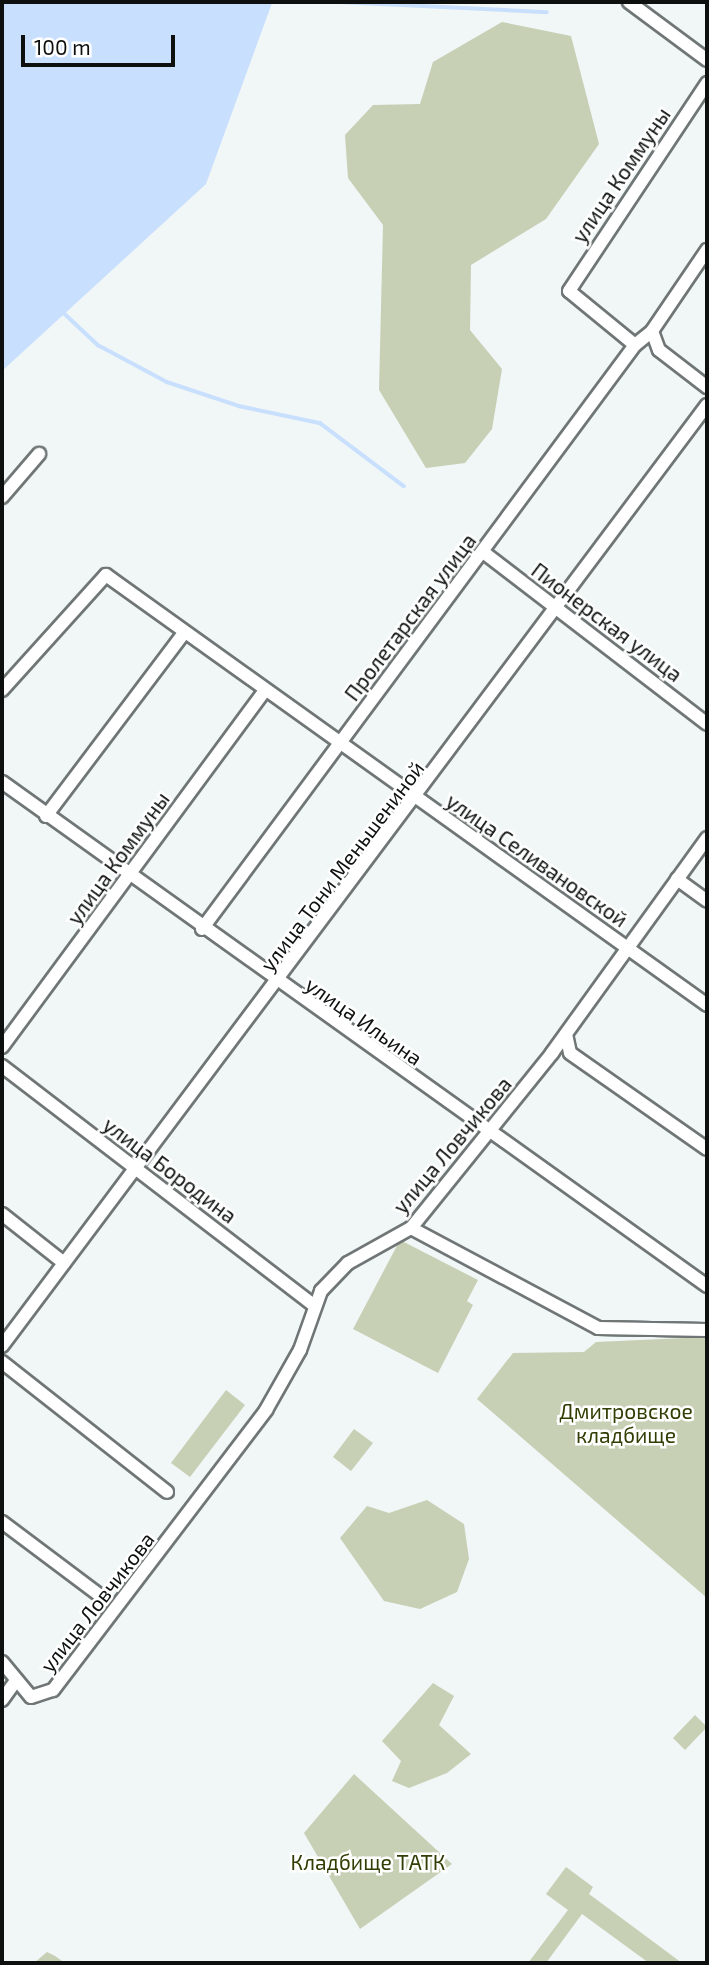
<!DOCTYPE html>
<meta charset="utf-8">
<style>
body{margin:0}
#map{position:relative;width:709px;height:1965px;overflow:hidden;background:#f0f7f6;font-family:"Exo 2",sans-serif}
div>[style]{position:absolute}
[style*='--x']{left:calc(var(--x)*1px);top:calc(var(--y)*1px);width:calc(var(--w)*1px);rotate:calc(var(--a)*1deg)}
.green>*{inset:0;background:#c7cfb5}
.water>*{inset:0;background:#c9dffe}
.stream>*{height:3.5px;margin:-1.75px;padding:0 1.75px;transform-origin:1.75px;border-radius:1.75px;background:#c9dffe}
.roads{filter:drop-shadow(2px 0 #707676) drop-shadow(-2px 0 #707676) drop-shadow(0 2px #707676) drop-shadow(0 -2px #707676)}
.minor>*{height:12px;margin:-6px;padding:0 6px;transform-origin:6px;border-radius:6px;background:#fff}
span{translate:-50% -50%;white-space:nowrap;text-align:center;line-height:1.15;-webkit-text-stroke:5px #fff;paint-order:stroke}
.street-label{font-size:21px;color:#0d100f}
.park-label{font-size:21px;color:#313d03}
.frame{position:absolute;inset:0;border:4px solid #0d100f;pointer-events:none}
.scale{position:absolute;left:21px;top:35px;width:154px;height:32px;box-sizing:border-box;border:4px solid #0d100f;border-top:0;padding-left:9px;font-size:21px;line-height:24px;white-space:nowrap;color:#0d100f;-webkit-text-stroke:5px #fff;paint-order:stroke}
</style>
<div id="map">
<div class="green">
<i style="clip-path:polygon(502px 22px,571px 36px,599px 144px,546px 219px,471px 265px,470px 330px,502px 369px,492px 429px,465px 463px,426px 468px,379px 390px,383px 225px,348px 178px,345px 135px,373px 105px,420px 104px,433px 62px)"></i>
<i style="clip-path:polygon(400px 1240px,478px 1280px,467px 1301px,473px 1305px,438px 1373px,353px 1329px)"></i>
<i style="clip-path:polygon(707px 1337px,707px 1598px,477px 1399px,513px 1353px,584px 1352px,596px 1342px)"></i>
<i style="clip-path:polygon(226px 1390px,245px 1405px,190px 1477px,171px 1463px)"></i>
<i style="clip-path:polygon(354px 1429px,373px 1443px,351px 1471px,333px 1457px)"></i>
<i style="clip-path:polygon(427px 1500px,464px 1524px,469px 1559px,457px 1592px,420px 1609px,384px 1601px,340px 1538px,367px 1506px,389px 1513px)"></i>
<i style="clip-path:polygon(433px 1683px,454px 1696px,439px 1725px,471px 1754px,447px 1773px,409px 1788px,392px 1781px,401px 1761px,382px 1741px)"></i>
<i style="clip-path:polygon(695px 1715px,707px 1727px,685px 1750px,673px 1738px)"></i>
<i style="clip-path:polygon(354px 1774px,452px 1864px,360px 1929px,304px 1833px)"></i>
<i style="clip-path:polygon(566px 1867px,593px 1887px,589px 1894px,682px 1963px,649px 1963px,582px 1914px,546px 1963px,528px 1963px,568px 1910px,546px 1894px)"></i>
<i style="clip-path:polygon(47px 1952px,55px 1956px,65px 1963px,34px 1963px)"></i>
</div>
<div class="water">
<i style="clip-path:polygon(2px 2px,282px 2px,272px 3px,206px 184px,2px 371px)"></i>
</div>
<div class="stream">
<i style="--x:340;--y:2;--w:207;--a:2.8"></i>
<i style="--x:64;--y:313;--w:47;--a:43.3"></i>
<i style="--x:98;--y:345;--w:78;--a:28.2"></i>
<i style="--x:167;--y:382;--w:76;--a:18.4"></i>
<i style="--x:239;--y:406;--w:83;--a:11.9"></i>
<i style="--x:320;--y:423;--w:105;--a:36.9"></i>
</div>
<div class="roads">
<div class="minor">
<i style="--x:629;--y:2;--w:97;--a:36.6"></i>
<i style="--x:707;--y:250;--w:98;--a:124.2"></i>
<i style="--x:652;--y:331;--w:20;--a:70"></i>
<i style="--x:659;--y:350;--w:61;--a:37.6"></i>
<i style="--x:635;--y:345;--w:85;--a:-140.7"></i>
<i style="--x:569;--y:291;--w:250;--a:-56.4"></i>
<i style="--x:2;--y:497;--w:57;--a:-49.3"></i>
<i style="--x:483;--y:552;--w:282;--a:37.5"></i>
<i style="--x:2;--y:690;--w:155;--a:-47.9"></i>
<i style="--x:106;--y:575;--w:739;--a:35.58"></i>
<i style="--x:2;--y:782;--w:867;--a:35.56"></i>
<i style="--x:46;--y:816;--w:229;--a:-53"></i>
<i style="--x:677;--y:879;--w:37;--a:36"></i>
<i style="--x:202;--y:929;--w:727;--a:-53.45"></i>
<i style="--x:635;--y:345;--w:22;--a:-39"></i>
<i style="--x:566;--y:1034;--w:19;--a:78"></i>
<i style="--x:570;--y:1053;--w:167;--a:35"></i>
<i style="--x:2;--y:1047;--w:442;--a:-53.6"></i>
<i style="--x:2;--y:1066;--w:393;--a:37.5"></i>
<i style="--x:2;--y:1214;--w:79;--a:38.3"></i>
<i style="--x:411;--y:1228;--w:212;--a:28.1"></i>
<i style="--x:598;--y:1328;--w:109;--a:1.1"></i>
<i style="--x:2;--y:1346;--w:1176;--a:-53.16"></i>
<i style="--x:2;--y:1362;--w:210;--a:38.2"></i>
<i style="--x:2;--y:1522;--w:125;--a:36.9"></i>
<i style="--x:2;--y:1662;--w:45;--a:50.4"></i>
<i style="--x:31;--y:1697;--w:23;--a:-18"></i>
<i style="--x:53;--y:1690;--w:352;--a:-52.7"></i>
<i style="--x:266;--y:1410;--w:69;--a:-60.5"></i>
<i style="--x:300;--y:1350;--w:63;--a:-70.4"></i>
<i style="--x:321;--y:1291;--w:39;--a:-46"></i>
<i style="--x:348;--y:1263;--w:72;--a:-29.1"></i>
<i style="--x:411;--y:1228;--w:225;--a:-51.1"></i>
<i style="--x:552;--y:1053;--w:265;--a:-54.2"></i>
<i style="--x:2;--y:1700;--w:24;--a:-54"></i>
</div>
</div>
<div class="street-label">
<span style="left:621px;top:175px;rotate:-56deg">улица Коммуны</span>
<span style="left:410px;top:617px;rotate:-53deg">Пролетарская улица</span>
<span style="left:607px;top:622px;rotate:37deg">Пионерская улица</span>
<span style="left:118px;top:858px;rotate:-54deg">улица Коммуны</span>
<span style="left:537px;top:860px;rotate:35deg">улица Селивановской</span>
<span style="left:342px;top:866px;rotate:-53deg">улица Тони Меньшениной</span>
<span style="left:364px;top:1021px;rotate:35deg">улица Ильина</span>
<span style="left:452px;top:1145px;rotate:-50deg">улица Ловчикова</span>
<span style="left:170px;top:1170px;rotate:37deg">улица Бородина</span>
<span style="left:97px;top:1602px;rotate:-52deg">улица Ловчикова</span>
</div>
<div class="park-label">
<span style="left:626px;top:1423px">Дмитровское<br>кладбище</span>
<span style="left:368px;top:1862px">Кладбище ТАТК</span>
</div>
<div class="frame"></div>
<div class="scale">100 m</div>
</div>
